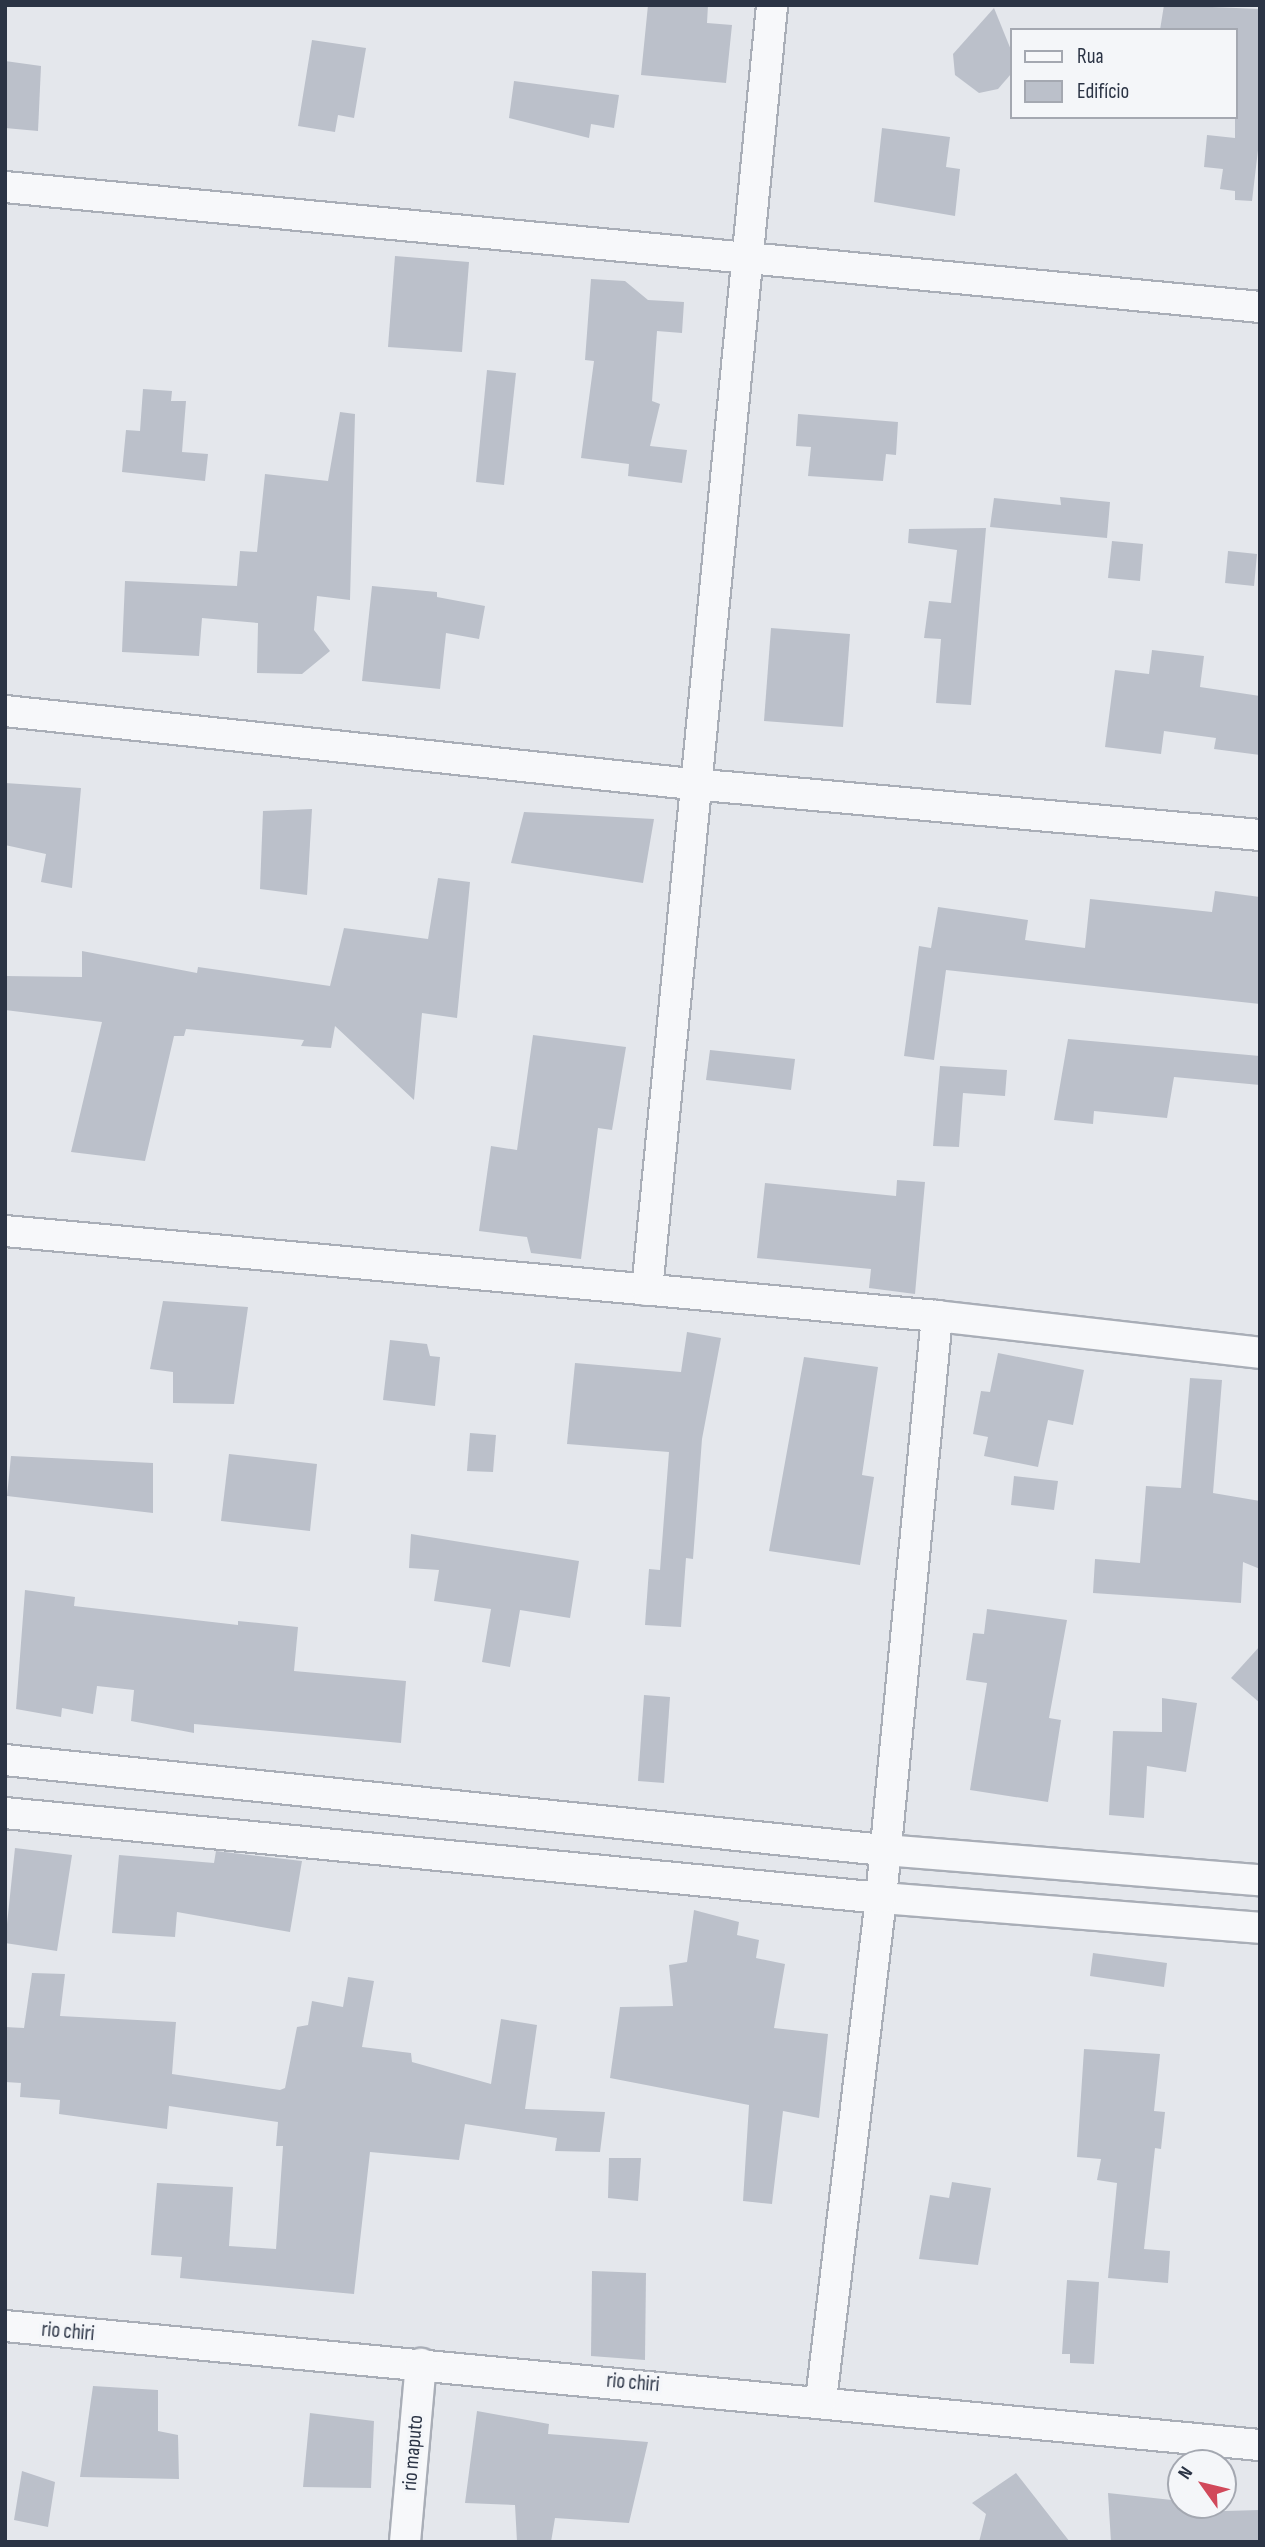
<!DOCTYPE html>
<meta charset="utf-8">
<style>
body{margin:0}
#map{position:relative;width:1265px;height:2547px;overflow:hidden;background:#e4e7ec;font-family:"Sofia Sans Condensed",sans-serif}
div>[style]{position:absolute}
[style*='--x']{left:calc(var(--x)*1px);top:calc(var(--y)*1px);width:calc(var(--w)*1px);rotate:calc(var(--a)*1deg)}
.building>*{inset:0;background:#bbc0ca}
.roads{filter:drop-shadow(2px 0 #a9aeb7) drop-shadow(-2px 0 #a9aeb7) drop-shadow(0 2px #a9aeb7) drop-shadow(0 -2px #a9aeb7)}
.minor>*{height:30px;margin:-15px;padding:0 15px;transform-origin:15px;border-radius:15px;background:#f7f8fa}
span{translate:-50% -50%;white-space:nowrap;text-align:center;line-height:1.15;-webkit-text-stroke:7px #f4f6f9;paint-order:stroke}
.street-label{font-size:21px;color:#2b3445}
.frame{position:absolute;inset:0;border:7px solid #2b3445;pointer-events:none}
.legend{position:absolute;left:1010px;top:28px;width:228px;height:91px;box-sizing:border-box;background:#f4f6f9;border:2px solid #a4a8b1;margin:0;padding:9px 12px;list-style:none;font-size:21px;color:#2b3445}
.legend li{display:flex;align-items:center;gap:14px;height:35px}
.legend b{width:35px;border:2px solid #a4a8b1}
.north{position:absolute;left:1167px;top:2449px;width:70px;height:70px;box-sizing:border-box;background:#f4f6f9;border:2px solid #a4a8b1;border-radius:50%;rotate:304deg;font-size:19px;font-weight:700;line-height:28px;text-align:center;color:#2b3445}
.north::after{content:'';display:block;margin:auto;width:24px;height:32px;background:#d1495b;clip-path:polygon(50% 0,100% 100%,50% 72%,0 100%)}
</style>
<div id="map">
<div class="building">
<i style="clip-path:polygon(648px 5px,708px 5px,707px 23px,732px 25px,726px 83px,641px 75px)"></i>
<i style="clip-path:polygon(1164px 5px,1260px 9px,1260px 133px,1252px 201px,1235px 200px,1235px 191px,1220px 189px,1223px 169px,1204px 167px,1207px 135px,1235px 138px,1235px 30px,1160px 30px)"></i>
<i style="clip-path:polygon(994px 8px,1011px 50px,1011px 74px,998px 89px,979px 93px,955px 75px,953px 54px)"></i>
<i style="clip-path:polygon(312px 40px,366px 48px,354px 118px,338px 115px,335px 132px,298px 126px)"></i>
<i style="clip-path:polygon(5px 61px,41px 66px,38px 131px,5px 128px)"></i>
<i style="clip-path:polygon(514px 81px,619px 95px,614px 128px,591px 124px,589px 138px,509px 118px)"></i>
<i style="clip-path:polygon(882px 128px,950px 137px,946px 167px,960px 169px,955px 216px,874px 202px)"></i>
<i style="clip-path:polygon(395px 256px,469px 262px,462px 352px,388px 347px)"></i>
<i style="clip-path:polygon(591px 279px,625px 281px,648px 300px,684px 302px,682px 333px,657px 331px,652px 401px,660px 404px,650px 446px,687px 450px,682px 483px,628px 476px,629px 464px,581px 458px,594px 361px,585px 360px)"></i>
<i style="clip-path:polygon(487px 370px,516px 373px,504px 485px,476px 482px)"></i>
<i style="clip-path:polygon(143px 389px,172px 391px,171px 401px,186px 401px,182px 452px,208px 454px,205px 481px,122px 472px,126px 430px,140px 431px)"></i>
<i style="clip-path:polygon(340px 412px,355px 414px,350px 600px,317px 596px,314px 630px,330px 651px,302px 674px,257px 673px,258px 623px,202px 618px,199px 656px,122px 652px,125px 581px,237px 586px,240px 551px,257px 552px,265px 474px,328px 481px)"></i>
<i style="clip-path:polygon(798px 414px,898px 422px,896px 455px,886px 454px,883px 481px,808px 476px,811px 447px,796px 446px)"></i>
<i style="clip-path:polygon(1060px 497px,1110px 502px,1107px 538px,990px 527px,994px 498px,1061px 505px)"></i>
<i style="clip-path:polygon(986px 528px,971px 705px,936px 703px,941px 639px,924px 638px,929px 601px,951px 603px,957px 550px,908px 543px,909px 529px)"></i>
<i style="clip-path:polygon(1112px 541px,1143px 544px,1140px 581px,1108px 578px)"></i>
<i style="clip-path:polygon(1228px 551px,1257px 554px,1254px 586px,1225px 583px)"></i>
<i style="clip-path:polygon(372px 586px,437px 592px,437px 597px,485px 606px,479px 639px,446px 633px,440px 689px,362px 681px)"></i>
<i style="clip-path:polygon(771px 628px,850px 634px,843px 727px,764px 721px)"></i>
<i style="clip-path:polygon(1152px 650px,1204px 656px,1200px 687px,1260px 696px,1260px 755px,1214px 749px,1216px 738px,1164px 731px,1161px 754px,1105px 747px,1115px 670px,1149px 674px)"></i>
<i style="clip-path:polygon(5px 783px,81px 788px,72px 888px,41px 882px,46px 854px,5px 845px)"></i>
<i style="clip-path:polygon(312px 809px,307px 895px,260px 889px,263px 811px)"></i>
<i style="clip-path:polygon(524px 812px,654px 819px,643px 883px,511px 863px)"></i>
<i style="clip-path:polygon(438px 878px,470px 882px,457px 1018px,422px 1013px,414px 1100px,335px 1026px,331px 1048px,301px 1046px,304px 1040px,186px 1029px,184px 1036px,174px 1036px,145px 1161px,71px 1152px,102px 1022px,5px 1010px,5px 976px,82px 977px,82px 951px,197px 973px,198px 967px,330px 986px,344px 928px,428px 939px)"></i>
<i style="clip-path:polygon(1215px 891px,1260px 897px,1260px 1004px,946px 970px,934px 1060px,904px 1056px,919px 946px,931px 948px,938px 907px,1028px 920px,1025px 940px,1085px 948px,1090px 899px,1212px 912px)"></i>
<i style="clip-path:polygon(533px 1035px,626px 1047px,612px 1130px,598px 1128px,581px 1259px,531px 1253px,527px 1237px,479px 1231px,491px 1146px,517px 1150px)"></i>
<i style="clip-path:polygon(1068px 1039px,1260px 1056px,1260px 1085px,1174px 1077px,1167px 1118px,1094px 1111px,1093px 1124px,1054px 1120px)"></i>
<i style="clip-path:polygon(710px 1050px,795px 1059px,791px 1090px,706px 1080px)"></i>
<i style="clip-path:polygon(940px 1066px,1007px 1070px,1005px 1096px,963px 1093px,959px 1147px,933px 1146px)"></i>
<i style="clip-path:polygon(897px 1180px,925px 1182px,915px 1294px,869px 1288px,871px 1269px,757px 1258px,765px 1183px,896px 1196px)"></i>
<i style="clip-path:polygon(163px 1301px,248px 1307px,234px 1404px,173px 1403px,173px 1372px,150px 1369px)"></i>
<i style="clip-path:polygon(687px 1332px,721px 1338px,702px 1439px,693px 1559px,686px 1558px,681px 1627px,645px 1625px,649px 1569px,660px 1570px,669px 1452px,567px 1444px,575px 1363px,681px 1372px)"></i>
<i style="clip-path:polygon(390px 1340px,427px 1344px,430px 1356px,440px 1357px,435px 1406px,383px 1400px)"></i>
<i style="clip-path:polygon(998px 1353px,1084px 1370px,1073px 1425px,1048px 1420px,1038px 1467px,984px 1456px,988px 1437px,973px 1434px,981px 1391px,990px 1392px)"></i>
<i style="clip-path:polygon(804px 1357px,878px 1367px,862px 1475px,874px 1477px,860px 1565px,769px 1551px)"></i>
<i style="clip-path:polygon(1190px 1378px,1222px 1380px,1213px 1493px,1260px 1501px,1260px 1569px,1243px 1562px,1241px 1603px,1093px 1593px,1095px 1559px,1140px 1563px,1146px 1486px,1181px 1488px)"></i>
<i style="clip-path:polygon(470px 1433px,496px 1435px,493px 1472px,467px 1471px)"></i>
<i style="clip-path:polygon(229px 1454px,317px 1464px,310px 1531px,221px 1521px)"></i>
<i style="clip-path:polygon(11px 1456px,153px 1463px,153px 1513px,7px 1496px)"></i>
<i style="clip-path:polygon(1014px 1476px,1058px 1481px,1054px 1510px,1011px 1505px)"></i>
<i style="clip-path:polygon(411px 1534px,579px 1561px,570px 1618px,520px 1610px,510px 1667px,482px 1662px,491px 1609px,434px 1601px,439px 1570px,409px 1568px)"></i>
<i style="clip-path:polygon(25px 1590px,75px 1597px,74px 1606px,238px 1625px,238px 1621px,298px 1627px,294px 1671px,406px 1681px,401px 1743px,194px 1724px,194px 1733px,131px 1721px,134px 1690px,97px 1686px,93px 1714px,62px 1708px,61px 1717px,16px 1709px)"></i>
<i style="clip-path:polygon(987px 1609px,1067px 1620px,1049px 1718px,1061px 1720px,1048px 1802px,970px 1790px,987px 1683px,966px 1680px,973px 1633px,984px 1634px)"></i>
<i style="clip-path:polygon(1260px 1646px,1260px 1703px,1231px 1678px)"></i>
<i style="clip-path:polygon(644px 1695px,670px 1697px,664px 1783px,638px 1781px)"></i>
<i style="clip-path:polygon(1162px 1698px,1197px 1703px,1186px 1772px,1147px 1766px,1144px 1818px,1109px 1815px,1113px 1731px,1162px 1732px)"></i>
<i style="clip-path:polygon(15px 1848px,72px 1855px,57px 1951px,5px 1943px)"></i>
<i style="clip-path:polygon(216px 1851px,302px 1861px,290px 1932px,177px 1912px,175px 1937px,112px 1933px,119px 1855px,214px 1863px)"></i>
<i style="clip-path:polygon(694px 1910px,739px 1922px,737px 1935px,759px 1940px,756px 1958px,785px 1964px,774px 2028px,828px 2034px,819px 2118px,783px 2111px,772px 2204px,743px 2201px,749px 2105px,610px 2078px,620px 2007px,673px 2006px,669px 1965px,687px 1962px)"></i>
<i style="clip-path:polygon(1093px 1953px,1167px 1963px,1164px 1987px,1090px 1976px)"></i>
<i style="clip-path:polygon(32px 1973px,65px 1974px,60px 2016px,176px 2022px,172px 2074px,280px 2090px,285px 2088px,297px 2027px,308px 2025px,312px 2001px,343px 2007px,348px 1977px,374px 1981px,362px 2047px,411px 2053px,412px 2062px,491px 2084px,501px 2019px,537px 2025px,525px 2109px,605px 2112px,600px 2152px,555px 2151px,557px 2138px,465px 2124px,459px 2160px,370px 2152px,354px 2294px,180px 2278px,182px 2257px,151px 2255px,157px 2183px,233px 2187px,229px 2246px,276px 2249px,283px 2146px,276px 2146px,278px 2122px,169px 2106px,167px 2129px,59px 2114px,60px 2100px,20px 2097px,21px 2083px,5px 2082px,5px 2027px,24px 2028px)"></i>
<i style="clip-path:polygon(1084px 2049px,1160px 2054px,1154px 2111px,1165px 2112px,1161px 2149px,1155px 2148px,1144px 2249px,1170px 2251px,1168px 2283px,1108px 2278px,1117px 2183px,1097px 2180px,1101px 2159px,1077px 2157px)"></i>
<i style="clip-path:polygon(609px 2158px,641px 2158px,638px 2201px,608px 2198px)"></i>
<i style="clip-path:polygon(952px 2182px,991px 2188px,978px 2265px,919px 2259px,930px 2195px,949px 2198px)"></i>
<i style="clip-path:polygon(592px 2271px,646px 2273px,645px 2360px,591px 2356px)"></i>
<i style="clip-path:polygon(1067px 2280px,1099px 2282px,1094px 2364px,1070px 2363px,1070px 2354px,1062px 2354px)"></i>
<i style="clip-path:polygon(93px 2386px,158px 2390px,158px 2431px,178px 2435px,179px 2479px,80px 2477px)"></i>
<i style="clip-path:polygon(477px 2411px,549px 2424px,548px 2434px,648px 2442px,629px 2523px,555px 2518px,551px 2542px,517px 2542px,515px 2505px,465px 2503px)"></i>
<i style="clip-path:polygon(310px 2413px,374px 2421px,371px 2488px,303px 2487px)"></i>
<i style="clip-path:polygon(22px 2471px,55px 2482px,48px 2527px,14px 2520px)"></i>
<i style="clip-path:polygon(1016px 2473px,1070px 2542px,979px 2542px,986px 2514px,972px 2503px)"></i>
<i style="clip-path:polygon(1108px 2493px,1181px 2501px,1181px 2505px,1190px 2505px,1190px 2512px,1260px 2510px,1260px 2542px,1111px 2542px)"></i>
</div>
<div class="roads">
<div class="minor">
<i style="--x:5;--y:187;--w:1261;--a:5.46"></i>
<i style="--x:5;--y:711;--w:691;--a:6.07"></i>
<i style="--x:692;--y:784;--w:570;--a:5.13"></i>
<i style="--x:5;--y:1231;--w:936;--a:5.21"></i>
<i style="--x:937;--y:1316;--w:325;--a:6.5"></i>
<i style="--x:647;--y:1290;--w:1291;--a:-84.44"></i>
<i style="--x:5;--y:1760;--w:884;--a:5.85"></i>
<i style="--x:884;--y:1850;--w:377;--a:4.6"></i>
<i style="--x:5;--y:1813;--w:880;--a:5.54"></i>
<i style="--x:881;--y:1898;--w:380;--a:4.5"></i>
<i style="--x:5;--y:2326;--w:1261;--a:5.42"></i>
<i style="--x:821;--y:2400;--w:506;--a:-83.18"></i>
<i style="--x:881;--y:1898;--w:585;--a:-84.5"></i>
<i style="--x:405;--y:2542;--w:179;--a:-84.9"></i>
</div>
</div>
<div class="street-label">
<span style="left:68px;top:2332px;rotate:5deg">rio chiri</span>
<span style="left:633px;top:2383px;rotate:5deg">rio chiri</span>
<span style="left:413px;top:2453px;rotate:-85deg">rio maputo</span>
</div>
<div class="frame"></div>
<ul class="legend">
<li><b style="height:9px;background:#f7f8fa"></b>Rua</li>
<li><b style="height:19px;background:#bbc0ca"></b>Edifício</li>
</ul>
<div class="north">N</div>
</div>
